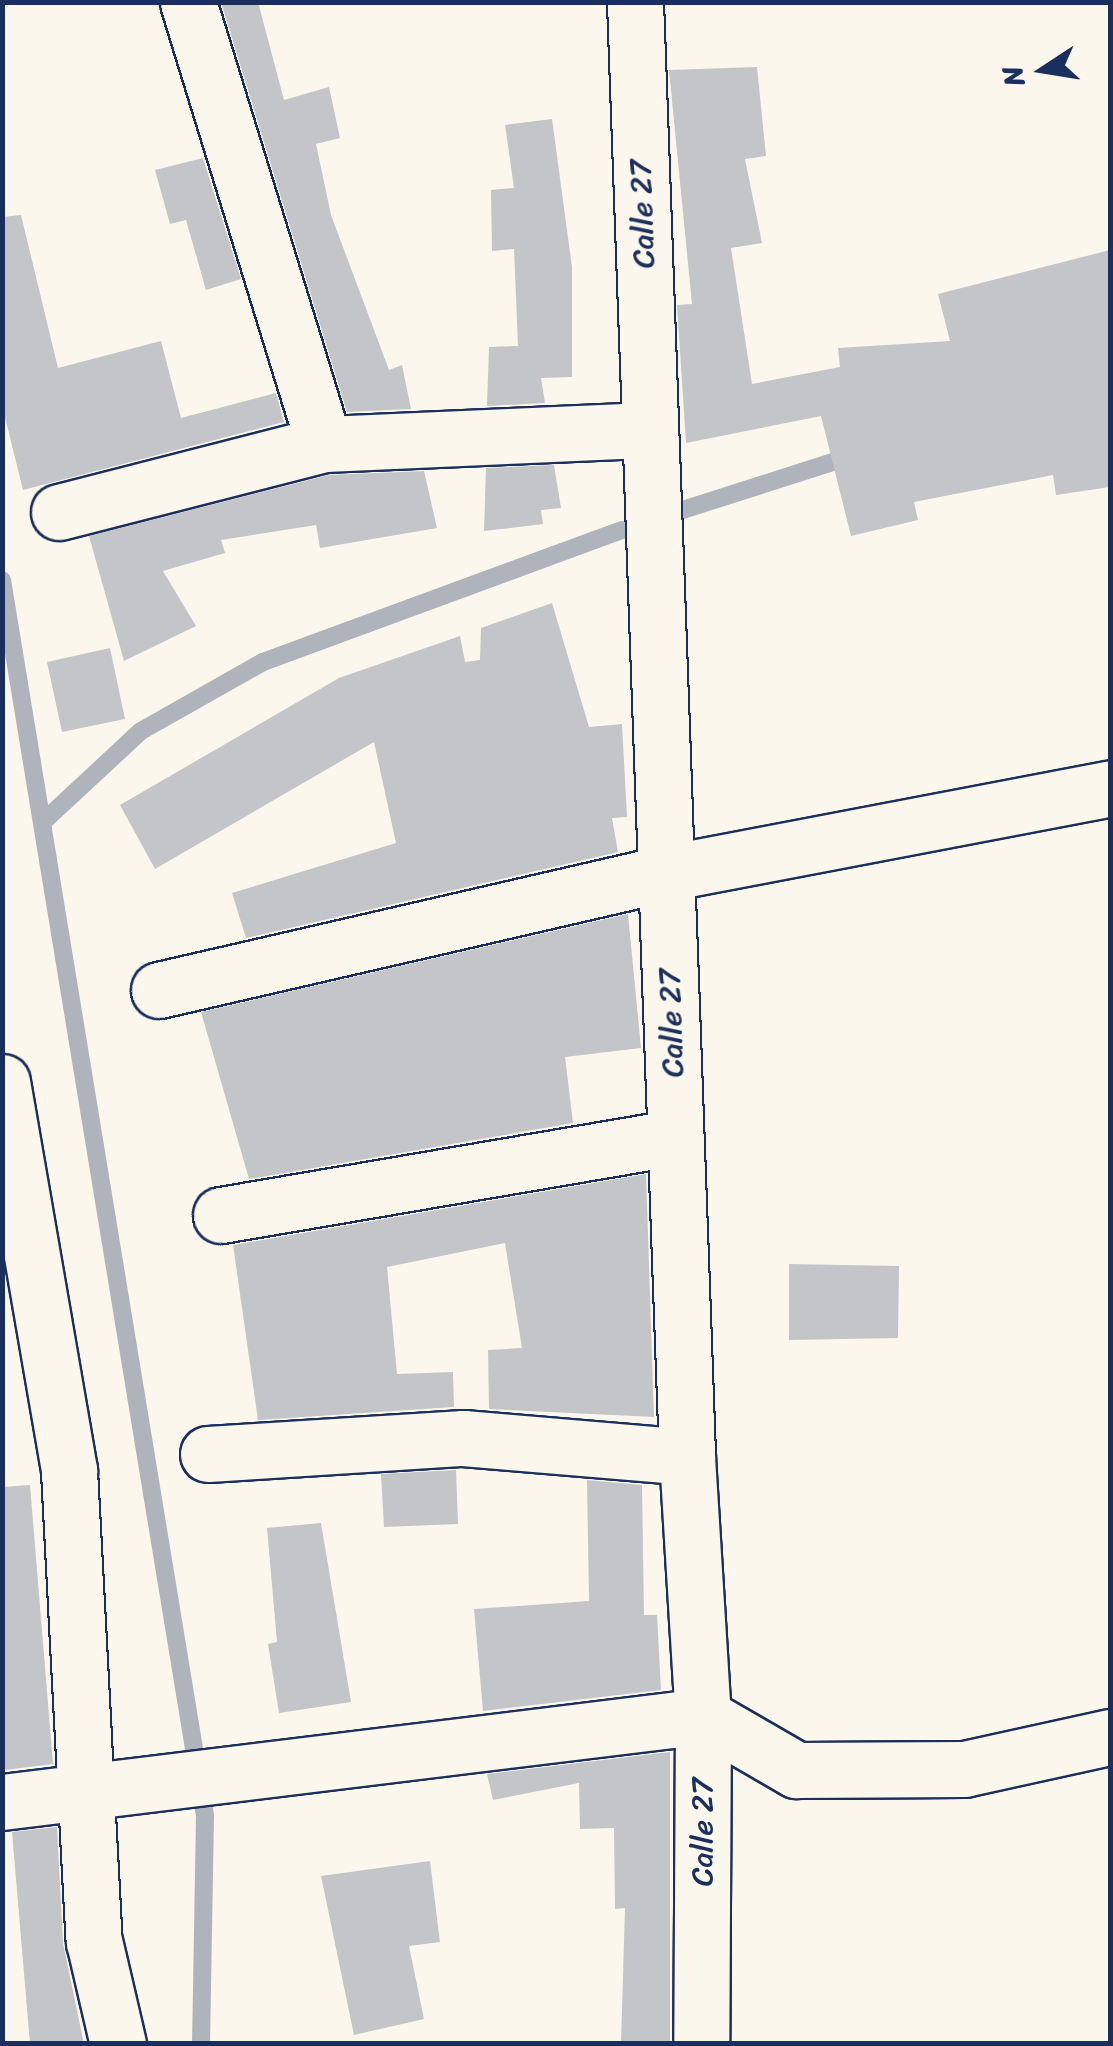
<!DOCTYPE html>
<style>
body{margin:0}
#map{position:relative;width:1113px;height:2046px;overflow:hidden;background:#fbf7ec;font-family:Sriracha,sans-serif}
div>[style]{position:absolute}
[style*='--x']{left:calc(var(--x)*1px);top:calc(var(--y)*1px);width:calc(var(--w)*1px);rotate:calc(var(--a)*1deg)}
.stream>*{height:18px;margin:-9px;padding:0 9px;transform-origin:9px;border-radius:9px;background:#afb3bb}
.building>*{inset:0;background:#c3c5c9}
.roads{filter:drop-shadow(2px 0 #1b2f5e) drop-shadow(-2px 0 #1b2f5e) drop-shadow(0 2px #1b2f5e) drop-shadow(0 -2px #1b2f5e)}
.minor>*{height:55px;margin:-27.5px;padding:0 27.5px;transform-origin:27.5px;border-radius:27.5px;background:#fbf7ec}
span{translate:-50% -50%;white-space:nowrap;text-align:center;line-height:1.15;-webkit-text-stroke:10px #fbf7ec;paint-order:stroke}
.street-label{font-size:30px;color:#1b2f5e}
.frame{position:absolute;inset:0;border:5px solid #1b2f5e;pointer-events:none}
.north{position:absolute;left:993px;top:20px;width:100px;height:100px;-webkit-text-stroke:8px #fbf7ec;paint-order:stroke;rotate:258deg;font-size:28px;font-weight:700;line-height:40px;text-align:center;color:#1b2f5e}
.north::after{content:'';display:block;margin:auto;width:35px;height:45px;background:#1b2f5e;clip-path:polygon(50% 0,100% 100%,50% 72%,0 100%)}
</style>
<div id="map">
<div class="stream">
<i style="--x:670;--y:514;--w:191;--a:-17.7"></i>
<i style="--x:2;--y:580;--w:1253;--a:80.67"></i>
<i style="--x:205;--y:1816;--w:228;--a:91"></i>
<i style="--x:44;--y:821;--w:132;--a:-42.9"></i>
<i style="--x:141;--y:731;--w:140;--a:-29.5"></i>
<i style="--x:263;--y:662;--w:382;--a:-20.2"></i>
</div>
<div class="building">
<i style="clip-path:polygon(221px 2px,258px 2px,284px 100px,329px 87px,340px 138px,316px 144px,331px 215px,389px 370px,402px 365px,411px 409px,347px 412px)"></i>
<i style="clip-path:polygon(757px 67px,766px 156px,745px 159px,762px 243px,731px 248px,752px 384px,840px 367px,838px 348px,950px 341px,938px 294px,1110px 250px,1110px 487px,1056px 495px,1053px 475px,914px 502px,918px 520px,851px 536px,821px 416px,686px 443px,677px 305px,692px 304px,669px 70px)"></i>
<i style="clip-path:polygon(552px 119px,572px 267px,572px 377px,541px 378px,545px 403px,487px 406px,489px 347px,518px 346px,514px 249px,492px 251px,491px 190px,514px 188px,505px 125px)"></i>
<i style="clip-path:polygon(203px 158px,241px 279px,206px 290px,186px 220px,170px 224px,155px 170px)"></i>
<i style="clip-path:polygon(21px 215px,58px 368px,161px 341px,181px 418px,276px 393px,284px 422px,23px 490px,2px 405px,2px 217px)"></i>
<i style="clip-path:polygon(554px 465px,561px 508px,541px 510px,543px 524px,484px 531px,486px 468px)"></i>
<i style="clip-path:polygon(424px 471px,437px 528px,320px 548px,316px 525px,221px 540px,225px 553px,163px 571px,196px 626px,124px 661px,89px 536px,329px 475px)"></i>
<i style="clip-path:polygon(552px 603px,589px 727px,622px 724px,627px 817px,612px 818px,618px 852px,246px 938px,232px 893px,396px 843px,374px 742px,155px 869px,120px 805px,339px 678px,460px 636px,465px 662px,480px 660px,481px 628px)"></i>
<i style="clip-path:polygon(110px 648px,125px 719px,62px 732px,47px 662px)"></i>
<i style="clip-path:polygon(628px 914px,641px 1048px,565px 1057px,573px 1123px,249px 1179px,201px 1012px)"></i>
<i style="clip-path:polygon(646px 1174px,654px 1417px,489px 1409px,488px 1350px,522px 1348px,505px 1243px,387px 1267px,397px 1374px,453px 1372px,454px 1407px,258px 1420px,233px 1245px)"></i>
<i style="clip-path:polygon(789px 1264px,899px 1266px,898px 1338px,789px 1340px)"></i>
<i style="clip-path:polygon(456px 1470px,458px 1524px,384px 1527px,381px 1474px)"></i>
<i style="clip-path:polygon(587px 1480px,642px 1485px,644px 1615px,657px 1615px,661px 1690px,483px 1711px,474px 1609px,589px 1601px)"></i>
<i style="clip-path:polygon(30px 1485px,53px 1764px,5px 1770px,2px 1487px)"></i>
<i style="clip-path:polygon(321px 1523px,351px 1702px,279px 1713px,268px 1644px,277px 1642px,267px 1528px)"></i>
<i style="clip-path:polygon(670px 1752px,670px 2044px,621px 2044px,625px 1908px,615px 1909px,614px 1828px,580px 1829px,579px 1783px,493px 1800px,487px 1774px)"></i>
<i style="clip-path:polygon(57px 1827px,63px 1943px,84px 2044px,30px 2044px,12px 1832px)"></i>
<i style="clip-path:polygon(430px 1861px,440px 1942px,409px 1946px,424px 2019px,354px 2035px,321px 1876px)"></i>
</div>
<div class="roads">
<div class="minor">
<i style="--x:188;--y:2;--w:462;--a:72.9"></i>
<i style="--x:635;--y:2;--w:1456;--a:87.95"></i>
<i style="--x:687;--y:1457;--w:259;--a:86.5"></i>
<i style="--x:703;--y:1716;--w:328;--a:90.3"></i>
<i style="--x:59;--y:512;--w:274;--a:-14.4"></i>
<i style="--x:324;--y:444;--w:325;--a:-2.5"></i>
<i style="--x:159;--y:990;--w:520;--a:-12.99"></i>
<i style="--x:666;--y:873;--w:452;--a:-10.8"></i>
<i style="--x:2;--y:1082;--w:395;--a:80.2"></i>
<i style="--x:69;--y:1471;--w:471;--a:87"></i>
<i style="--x:94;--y:1941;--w:106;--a:76.9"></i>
<i style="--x:221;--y:1215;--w:461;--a:-9.7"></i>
<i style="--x:208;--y:1454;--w:256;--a:-3.6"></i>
<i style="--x:463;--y:1438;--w:225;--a:4.8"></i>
<i style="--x:2;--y:1802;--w:706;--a:-6.99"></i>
<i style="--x:703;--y:1716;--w:108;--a:30.1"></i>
<i style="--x:796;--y:1770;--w:168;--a:-0.3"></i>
<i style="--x:964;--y:1769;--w:149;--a:-12.4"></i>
</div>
</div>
<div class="street-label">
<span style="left:642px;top:214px;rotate:-92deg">Calle 27</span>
<span style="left:671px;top:1023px;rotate:-92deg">Calle 27</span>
<span style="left:702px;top:1832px;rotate:-90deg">Calle 27</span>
</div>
<div class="frame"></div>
<div class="north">N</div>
</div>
